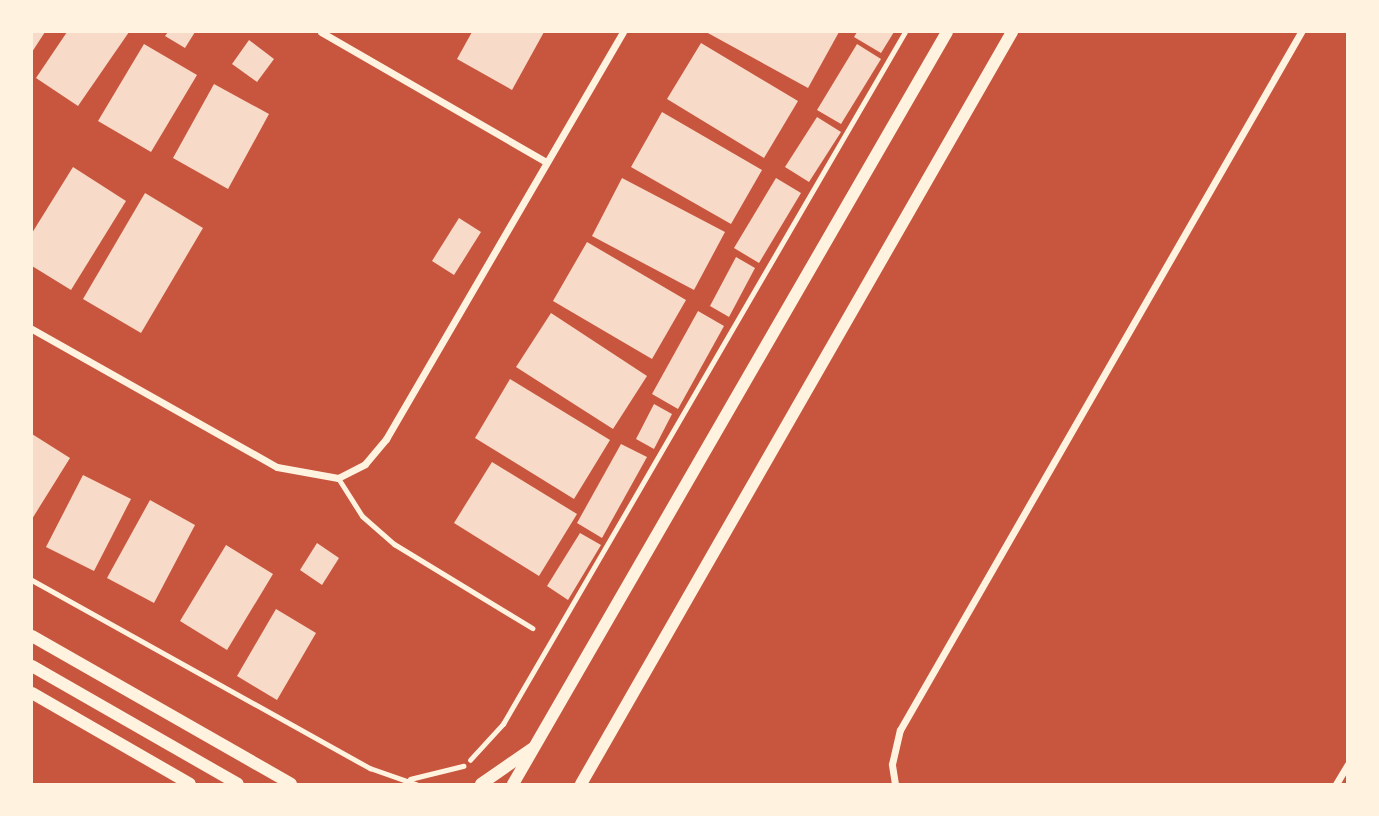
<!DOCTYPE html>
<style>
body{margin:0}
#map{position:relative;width:1379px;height:816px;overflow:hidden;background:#c8553d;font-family:Signika,sans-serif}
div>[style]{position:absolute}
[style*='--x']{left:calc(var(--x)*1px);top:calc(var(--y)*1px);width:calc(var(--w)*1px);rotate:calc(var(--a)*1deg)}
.building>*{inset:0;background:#f7dbc8}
.path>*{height:4.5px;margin:-2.25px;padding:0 2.25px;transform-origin:2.25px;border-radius:2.25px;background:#fff3e0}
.service>*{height:5px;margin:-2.5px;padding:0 2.5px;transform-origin:2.5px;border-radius:2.5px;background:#fff3e0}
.minor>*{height:7px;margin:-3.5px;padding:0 3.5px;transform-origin:3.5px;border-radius:3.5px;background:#fff3e0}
.tertiary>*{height:12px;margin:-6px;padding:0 6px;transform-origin:6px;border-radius:6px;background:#fff3e0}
span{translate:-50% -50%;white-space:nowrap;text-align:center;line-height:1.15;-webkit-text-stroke:5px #fff3e0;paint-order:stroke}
.frame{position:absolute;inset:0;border:33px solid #fff3e0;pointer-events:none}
</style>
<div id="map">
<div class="building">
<i style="clip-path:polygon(32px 32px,45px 32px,32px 52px)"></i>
<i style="clip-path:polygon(67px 32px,129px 32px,78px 106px,36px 78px)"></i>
<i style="clip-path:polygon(168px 32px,195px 32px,185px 48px,165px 36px)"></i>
<i style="clip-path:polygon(472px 32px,544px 32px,512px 90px,457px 59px)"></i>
<i style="clip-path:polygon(706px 32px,839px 32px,808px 88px)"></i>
<i style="clip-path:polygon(857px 32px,894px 32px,881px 53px,854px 37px)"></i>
<i style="clip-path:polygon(249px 40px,274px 59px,257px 82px,232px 64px)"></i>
<i style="clip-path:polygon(701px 43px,798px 101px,764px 158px,667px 99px)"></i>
<i style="clip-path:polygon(144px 44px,197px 75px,151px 152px,98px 121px)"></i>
<i style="clip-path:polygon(857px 44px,881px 59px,841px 124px,817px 110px)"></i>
<i style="clip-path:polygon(214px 84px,269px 114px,228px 189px,173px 158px)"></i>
<i style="clip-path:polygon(662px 112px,762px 170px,731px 224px,631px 167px)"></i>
<i style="clip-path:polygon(817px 117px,841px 132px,809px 182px,785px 167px)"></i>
<i style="clip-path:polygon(73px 167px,126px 201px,71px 290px,32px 266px,32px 233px)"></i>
<i style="clip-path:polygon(622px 178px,725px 232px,694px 290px,592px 236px)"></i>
<i style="clip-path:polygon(776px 178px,801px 193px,759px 263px,734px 248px)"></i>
<i style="clip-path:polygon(145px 193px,203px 228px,141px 333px,83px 299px)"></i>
<i style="clip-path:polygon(459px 218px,481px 232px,454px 275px,432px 261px)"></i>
<i style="clip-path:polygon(587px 242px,686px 300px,652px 359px,553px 301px)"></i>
<i style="clip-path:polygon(736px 257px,755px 268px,729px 317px,710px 306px)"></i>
<i style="clip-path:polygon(698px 311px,724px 326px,678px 409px,652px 394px)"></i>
<i style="clip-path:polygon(551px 313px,647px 376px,613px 429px,516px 367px)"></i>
<i style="clip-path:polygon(510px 379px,610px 440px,574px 499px,475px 438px)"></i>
<i style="clip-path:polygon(654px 404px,672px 414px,654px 449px,636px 439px)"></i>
<i style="clip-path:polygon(32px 434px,70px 458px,32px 519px)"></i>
<i style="clip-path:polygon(621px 444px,647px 457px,602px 538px,577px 523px)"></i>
<i style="clip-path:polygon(492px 462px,577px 514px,539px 576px,454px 523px)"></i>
<i style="clip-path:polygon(83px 475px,131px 499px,94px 571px,46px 547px)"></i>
<i style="clip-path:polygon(150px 500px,195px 525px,154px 603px,107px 578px)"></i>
<i style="clip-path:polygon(580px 533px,601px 545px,568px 600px,547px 586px)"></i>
<i style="clip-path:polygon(317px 543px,339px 558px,322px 585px,300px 570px)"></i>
<i style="clip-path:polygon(226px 545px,273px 574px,227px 650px,180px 621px)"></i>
<i style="clip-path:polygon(276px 609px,316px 633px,277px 700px,237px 676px)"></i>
</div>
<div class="path">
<i style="--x:32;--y:580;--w:387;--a:29.1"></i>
<i style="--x:370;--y:768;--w:49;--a:19.2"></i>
<i style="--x:470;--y:760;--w:49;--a:-47.5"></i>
<i style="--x:503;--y:724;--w:800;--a:-59.85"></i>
<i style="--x:410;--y:779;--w:55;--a:-13.8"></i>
</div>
<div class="service">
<i style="--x:338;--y:478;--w:45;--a:57.7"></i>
<i style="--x:362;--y:516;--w:43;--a:41.2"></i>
<i style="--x:394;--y:544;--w:162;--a:31.3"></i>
</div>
<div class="minor">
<i style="--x:321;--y:32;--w:260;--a:30"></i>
<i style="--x:32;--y:329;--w:281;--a:29.4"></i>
<i style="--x:277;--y:467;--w:62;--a:10.2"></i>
<i style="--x:338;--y:478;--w:30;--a:-27"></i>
<i style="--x:365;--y:464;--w:33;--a:-50"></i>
<i style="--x:386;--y:439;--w:471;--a:-59.8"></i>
<i style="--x:895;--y:784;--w:20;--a:-99"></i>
<i style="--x:892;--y:764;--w:35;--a:-77"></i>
<i style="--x:900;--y:730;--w:805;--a:-60.12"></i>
<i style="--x:1336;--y:784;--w:23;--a:-59"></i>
</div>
<div class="tertiary">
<i style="--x:32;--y:636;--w:298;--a:29.7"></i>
<i style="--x:32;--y:666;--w:237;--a:29.8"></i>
<i style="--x:32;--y:693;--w:182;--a:29.9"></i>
<i style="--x:481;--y:784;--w:63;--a:-34.7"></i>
<i style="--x:513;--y:784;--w:868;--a:-60.01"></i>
<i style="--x:581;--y:784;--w:867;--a:-60.18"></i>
</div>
<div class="frame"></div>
</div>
